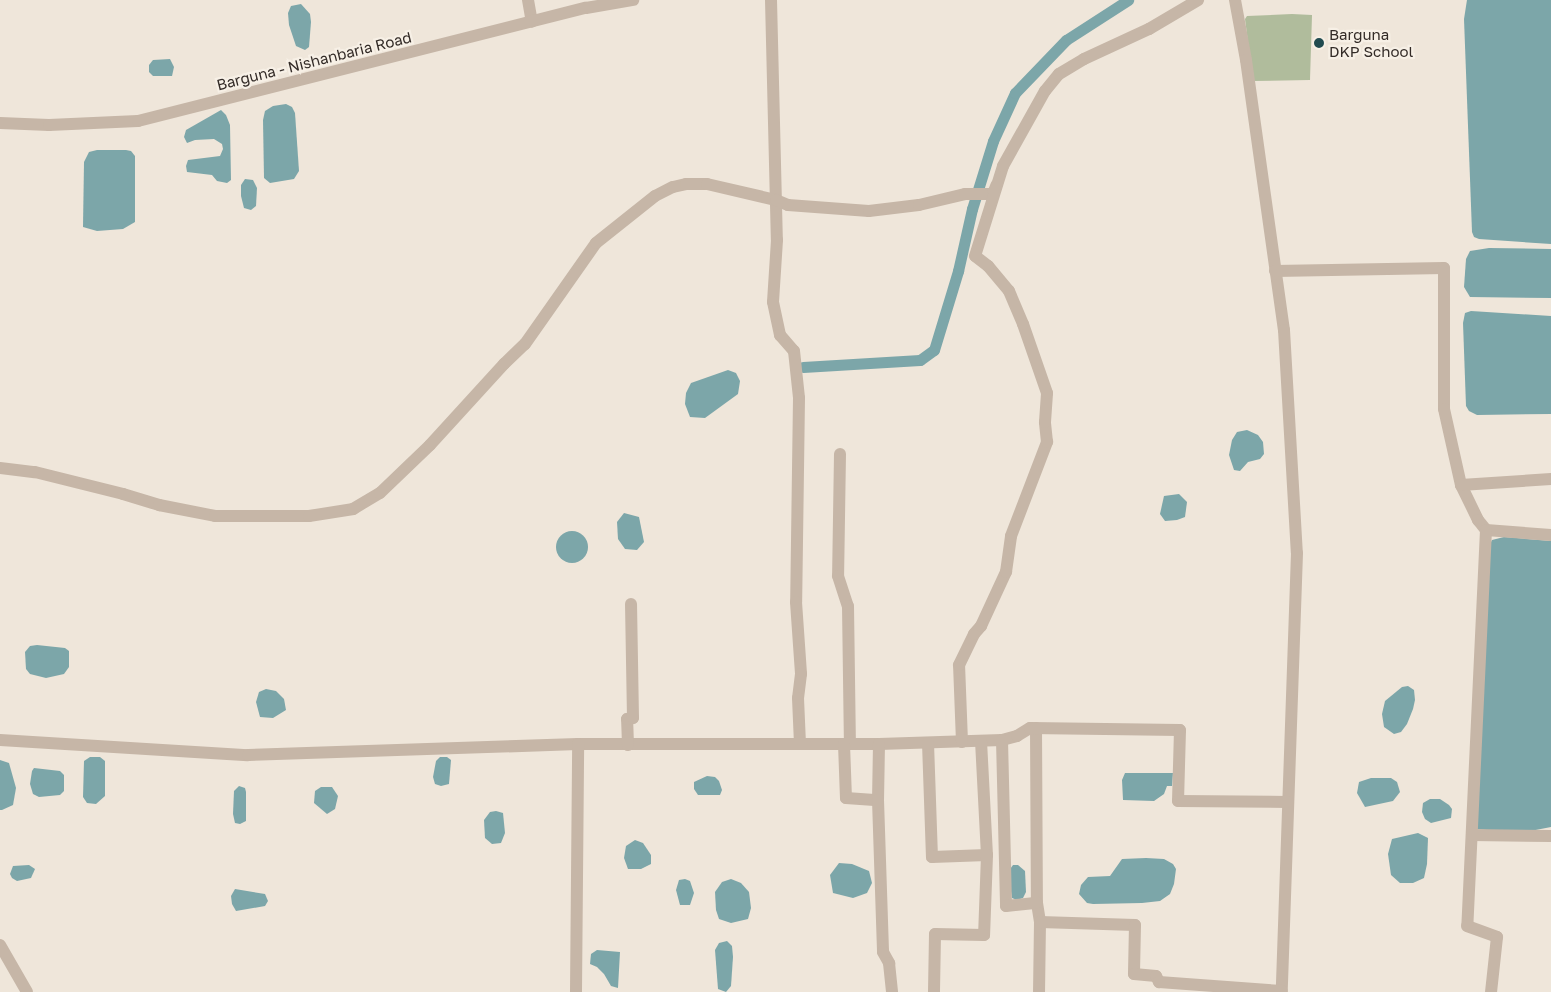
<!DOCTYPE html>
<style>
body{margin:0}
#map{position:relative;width:1551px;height:992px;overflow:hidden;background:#efe6da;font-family:"Golos Text",sans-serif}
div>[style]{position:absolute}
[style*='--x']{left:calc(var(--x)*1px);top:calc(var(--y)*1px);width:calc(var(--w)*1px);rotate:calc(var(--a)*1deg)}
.green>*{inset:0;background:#b0bc9c}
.water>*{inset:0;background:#7ca6a9}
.round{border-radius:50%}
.canal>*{height:11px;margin:-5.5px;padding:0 5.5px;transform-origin:5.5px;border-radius:5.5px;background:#7ca6a9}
.minor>*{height:12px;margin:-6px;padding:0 6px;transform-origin:6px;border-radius:6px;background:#c6b6a7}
.dots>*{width:14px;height:14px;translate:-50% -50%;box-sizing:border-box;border:2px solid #f7f0e6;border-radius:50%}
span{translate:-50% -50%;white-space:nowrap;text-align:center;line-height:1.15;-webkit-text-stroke:4.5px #f7f0e6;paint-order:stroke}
.poi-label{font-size:15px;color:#332b27}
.left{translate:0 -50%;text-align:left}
.street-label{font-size:15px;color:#332b27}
</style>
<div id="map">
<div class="green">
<i style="clip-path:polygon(1292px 14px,1312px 15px,1310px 80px,1253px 81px,1245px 19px,1247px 16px)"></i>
</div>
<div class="water">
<i style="clip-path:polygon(1467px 0,1551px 0,1551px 244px,1479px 239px,1474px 237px,1472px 232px,1464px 19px)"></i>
<i style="clip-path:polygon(301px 4px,310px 14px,311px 22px,309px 47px,305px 50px,296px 46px,289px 25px,288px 13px,291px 6px)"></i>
<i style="clip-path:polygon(170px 59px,174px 67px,172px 76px,153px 76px,149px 72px,149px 65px,153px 60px)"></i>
<i style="clip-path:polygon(286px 104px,292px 107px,295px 113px,299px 171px,294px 179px,270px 183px,264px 178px,263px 120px,265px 111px,273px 106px)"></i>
<i style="clip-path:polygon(221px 110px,226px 115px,230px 125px,231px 180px,227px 183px,217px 181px,212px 175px,187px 172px,186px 166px,188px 160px,220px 156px,223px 149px,222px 144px,214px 139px,195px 140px,187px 143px,184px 137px,186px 130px)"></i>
<i style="clip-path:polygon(97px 150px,126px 150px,131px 151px,135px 156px,135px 222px,123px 229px,97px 231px,83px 227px,84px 162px,89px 152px)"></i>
<i style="clip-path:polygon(245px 179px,253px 180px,257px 188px,256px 206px,251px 210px,244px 208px,241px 196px,241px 185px)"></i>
<i style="clip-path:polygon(1489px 248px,1551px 249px,1551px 298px,1470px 297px,1464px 287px,1466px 259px,1470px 251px)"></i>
<i style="clip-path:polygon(1471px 311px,1551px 316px,1551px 414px,1477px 415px,1469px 411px,1466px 406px,1463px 323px,1465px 313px)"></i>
<i style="clip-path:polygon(728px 370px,736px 373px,740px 381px,738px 394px,705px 418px,690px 417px,685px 404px,686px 393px,691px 383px)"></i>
<i style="clip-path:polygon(1247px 430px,1258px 435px,1263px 442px,1264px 454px,1260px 459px,1248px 462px,1240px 471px,1234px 470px,1229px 455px,1232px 440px,1237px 432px)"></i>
<i style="clip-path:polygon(1179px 494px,1187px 502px,1185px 517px,1177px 520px,1165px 521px,1160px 514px,1164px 496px)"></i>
<i style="clip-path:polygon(624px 513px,639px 517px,644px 542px,637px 550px,625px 549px,618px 539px,617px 522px)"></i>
<i class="round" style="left:556px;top:531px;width:32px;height:32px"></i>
<i style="clip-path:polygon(1504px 537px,1551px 541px,1551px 827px,1520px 833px,1476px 829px,1488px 548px,1492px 540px)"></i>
<i style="clip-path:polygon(37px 645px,65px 648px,69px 651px,69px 667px,64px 674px,46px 678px,30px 674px,26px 669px,25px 652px,30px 646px)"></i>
<i style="clip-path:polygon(1408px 686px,1414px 690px,1415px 700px,1413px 709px,1407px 724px,1401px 732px,1394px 734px,1384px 727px,1382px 714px,1385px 701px,1402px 687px)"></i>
<i style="clip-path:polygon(266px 689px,276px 691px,284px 699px,286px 710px,273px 718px,260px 717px,256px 702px,259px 692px)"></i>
<i style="clip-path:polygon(90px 757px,100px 757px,105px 761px,105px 796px,96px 804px,87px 803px,83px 797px,84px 761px)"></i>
<i style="clip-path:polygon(440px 757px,447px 757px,451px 760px,449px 784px,441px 786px,435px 784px,433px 777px,436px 761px)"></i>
<i style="clip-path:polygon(0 760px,9px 763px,16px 788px,13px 805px,2px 810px,0 810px)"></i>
<i style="clip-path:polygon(34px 768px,60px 771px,64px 775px,64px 791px,60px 795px,39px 797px,33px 794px,30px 784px,32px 771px)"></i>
<i style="clip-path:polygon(1125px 773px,1173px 773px,1172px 786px,1167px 786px,1164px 794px,1154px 801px,1123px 800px,1122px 780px)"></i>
<i style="clip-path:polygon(707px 776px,715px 777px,719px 781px,722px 790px,720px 795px,698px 795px,694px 789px,694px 782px)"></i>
<i style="clip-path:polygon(1371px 778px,1391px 778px,1397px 782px,1400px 792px,1393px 801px,1365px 807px,1357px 793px,1359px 782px)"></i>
<i style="clip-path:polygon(239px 786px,245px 788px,246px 792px,246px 821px,240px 824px,235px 823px,233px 814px,234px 791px)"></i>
<i style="clip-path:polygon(321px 787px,332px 787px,338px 796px,335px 809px,327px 814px,314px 803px,315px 791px)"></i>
<i style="clip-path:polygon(1430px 799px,1440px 799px,1449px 805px,1452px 809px,1451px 818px,1431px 823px,1425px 819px,1422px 812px,1423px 803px)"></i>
<i style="clip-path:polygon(496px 811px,503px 813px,505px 833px,501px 843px,492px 844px,485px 838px,484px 820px,490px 812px)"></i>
<i style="clip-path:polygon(1418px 833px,1428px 838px,1427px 864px,1424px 878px,1413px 883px,1400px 883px,1391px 875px,1388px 854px,1392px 839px)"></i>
<i style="clip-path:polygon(635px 840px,643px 843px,651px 855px,651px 864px,641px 869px,628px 869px,624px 858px,626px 846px)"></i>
<i style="clip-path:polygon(1146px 858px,1164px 859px,1173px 864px,1176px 869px,1174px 884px,1170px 894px,1160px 901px,1142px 903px,1093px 904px,1087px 903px,1079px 894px,1081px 885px,1088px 877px,1110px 876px,1122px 859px)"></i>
<i style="clip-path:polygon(839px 863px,852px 864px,869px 871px,872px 883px,867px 893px,853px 898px,833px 893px,830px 875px)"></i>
<i style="clip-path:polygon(29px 865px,35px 869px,31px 878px,17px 881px,12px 878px,10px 874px,13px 866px)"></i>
<i style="clip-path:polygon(1013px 865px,1018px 865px,1025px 871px,1026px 892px,1023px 898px,1017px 900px,1012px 898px,1008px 872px)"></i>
<i style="clip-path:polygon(685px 879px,690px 881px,694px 893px,690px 905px,680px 905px,676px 890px,679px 880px)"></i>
<i style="clip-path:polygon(731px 879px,741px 883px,749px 892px,751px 908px,748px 919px,731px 923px,719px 919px,716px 910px,715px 892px,722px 882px)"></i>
<i style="clip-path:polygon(235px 889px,265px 894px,268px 901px,265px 906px,236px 911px,232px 904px,231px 896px)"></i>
<i style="clip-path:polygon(727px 941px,732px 946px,733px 957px,731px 986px,726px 992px,718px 989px,715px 950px,719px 943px)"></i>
<i style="clip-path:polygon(597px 950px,620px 952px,618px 988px,611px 986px,604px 974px,597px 967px,590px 964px,591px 954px)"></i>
</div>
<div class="canal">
<i style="--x:803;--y:367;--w:117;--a:-3.4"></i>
<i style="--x:920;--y:360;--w:17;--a:-36"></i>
<i style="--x:934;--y:350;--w:83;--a:-73.1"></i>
<i style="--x:958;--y:271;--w:64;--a:-77.3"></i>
<i style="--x:972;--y:209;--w:71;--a:-72.8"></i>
<i style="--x:993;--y:141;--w:53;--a:-65.4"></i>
<i style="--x:1015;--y:93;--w:74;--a:-46.1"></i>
<i style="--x:1066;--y:40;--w:74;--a:-32.8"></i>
</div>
<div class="minor">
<i style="--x:528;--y:0;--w:22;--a:80"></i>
<i style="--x:771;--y:0;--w:240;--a:88.6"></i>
<i style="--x:777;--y:240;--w:62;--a:93.7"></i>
<i style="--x:773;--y:302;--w:34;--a:78"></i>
<i style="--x:780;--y:335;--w:21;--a:49"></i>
<i style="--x:794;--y:351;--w:47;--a:83.9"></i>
<i style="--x:799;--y:398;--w:204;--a:90.8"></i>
<i style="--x:796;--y:602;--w:72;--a:86"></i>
<i style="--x:801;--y:674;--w:24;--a:97"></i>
<i style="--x:798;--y:698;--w:45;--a:87.5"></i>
<i style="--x:1235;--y:0;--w:61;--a:79.6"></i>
<i style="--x:1246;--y:60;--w:273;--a:82"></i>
<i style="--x:1284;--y:330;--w:223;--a:86.7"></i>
<i style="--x:1297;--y:553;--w:439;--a:92"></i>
<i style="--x:0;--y:123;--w:49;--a:2.3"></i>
<i style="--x:49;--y:125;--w:89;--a:-2.6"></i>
<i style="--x:138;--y:121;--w:462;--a:-14.2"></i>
<i style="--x:586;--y:8;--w:48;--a:-9.7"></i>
<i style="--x:1275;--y:271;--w:169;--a:-1"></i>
<i style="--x:1444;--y:268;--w:141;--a:90"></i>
<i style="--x:1444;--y:409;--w:78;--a:77.4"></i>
<i style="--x:1461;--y:485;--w:39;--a:64"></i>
<i style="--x:1478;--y:520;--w:13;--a:51"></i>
<i style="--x:1486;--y:530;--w:65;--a:4.4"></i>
<i style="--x:840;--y:454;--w:122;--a:90.9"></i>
<i style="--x:838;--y:576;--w:32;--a:72"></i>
<i style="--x:848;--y:606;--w:138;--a:89.2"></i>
<i style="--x:0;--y:468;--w:35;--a:7"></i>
<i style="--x:35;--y:472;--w:91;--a:14"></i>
<i style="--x:123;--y:494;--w:38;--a:17"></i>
<i style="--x:159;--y:505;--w:57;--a:11.1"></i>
<i style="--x:215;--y:516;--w:94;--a:0"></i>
<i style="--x:309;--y:516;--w:45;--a:-9"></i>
<i style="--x:353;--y:509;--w:31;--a:-31"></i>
<i style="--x:380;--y:493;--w:69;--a:-43.8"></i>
<i style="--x:430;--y:445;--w:110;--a:-47.6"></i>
<i style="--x:504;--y:364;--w:29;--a:-44"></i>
<i style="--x:525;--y:344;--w:123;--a:-54.9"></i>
<i style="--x:596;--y:243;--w:75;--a:-38.5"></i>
<i style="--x:655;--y:196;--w:20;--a:-27"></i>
<i style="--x:673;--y:187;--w:13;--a:-13"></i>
<i style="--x:686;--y:184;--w:21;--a:0"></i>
<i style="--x:707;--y:184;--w:71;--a:13.1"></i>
<i style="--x:776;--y:200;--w:13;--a:23"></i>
<i style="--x:788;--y:205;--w:81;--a:4.2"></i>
<i style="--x:869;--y:211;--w:50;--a:-6.8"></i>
<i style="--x:919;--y:205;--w:47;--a:-13.4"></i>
<i style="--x:965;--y:194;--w:28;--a:0"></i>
<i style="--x:993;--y:194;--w:9;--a:-69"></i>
<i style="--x:1461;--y:485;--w:90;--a:-3.8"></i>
<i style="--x:1486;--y:530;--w:396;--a:92.7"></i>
<i style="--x:1467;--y:926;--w:32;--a:20"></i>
<i style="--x:1497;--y:937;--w:55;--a:96.2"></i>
<i style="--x:1036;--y:728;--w:175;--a:89.7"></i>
<i style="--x:1037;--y:903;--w:19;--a:81"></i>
<i style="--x:1040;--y:922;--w:70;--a:90.8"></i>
<i style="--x:0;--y:740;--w:248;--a:3.5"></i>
<i style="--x:248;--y:755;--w:330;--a:-1.9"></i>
<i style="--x:578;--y:744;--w:301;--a:0"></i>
<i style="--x:879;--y:744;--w:123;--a:-1.9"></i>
<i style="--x:1002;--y:740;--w:16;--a:-15"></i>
<i style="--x:1017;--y:736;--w:15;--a:-32"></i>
<i style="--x:1030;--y:728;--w:150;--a:0.8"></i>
<i style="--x:1180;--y:730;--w:71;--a:91.6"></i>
<i style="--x:1178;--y:801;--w:110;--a:0.5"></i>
<i style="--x:1002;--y:740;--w:166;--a:88.6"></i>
<i style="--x:1006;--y:906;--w:31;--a:-6"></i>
<i style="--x:981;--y:741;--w:114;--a:87"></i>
<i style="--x:962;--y:742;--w:77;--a:-92.2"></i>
<i style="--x:959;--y:665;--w:34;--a:-64"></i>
<i style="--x:974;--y:634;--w:11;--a:-49"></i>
<i style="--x:981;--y:626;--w:60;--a:-65.2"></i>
<i style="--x:1006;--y:572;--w:36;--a:-82"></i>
<i style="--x:1011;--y:536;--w:101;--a:-69"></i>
<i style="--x:1047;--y:442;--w:20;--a:-96"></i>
<i style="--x:1045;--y:422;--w:29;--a:-86"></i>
<i style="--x:1047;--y:393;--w:73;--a:-109.2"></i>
<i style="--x:1023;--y:324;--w:36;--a:-113"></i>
<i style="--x:1009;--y:291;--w:33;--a:-130"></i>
<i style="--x:988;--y:266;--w:16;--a:-142"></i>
<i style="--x:975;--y:256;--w:94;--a:-72.7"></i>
<i style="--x:1003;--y:166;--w:86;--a:-60.8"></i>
<i style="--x:1045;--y:91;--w:22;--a:-51"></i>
<i style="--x:1059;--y:74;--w:29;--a:-31"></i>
<i style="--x:1084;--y:59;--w:72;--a:-24.8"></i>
<i style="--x:1149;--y:29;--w:57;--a:-30.6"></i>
<i style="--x:928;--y:743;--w:114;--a:88"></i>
<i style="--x:932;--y:857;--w:55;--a:-2.1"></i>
<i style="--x:987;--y:855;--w:80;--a:92.1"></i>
<i style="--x:984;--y:935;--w:49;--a:-178.8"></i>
<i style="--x:935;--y:934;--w:58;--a:91"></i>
<i style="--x:844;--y:744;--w:54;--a:87.9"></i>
<i style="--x:846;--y:798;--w:32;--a:4"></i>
<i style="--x:879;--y:744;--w:56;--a:91"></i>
<i style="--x:878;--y:800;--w:152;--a:88.1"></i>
<i style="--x:883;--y:952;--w:13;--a:61"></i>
<i style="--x:889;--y:963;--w:29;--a:84"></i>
<i style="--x:628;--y:745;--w:26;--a:-92"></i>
<i style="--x:627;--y:719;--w:6;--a:-9"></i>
<i style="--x:633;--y:718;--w:114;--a:-91"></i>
<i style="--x:1472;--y:835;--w:79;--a:0.7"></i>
<i style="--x:1040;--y:922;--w:95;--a:1.8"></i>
<i style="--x:1135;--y:925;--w:49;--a:91.2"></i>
<i style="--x:1134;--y:974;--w:22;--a:5"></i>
<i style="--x:1156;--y:976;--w:7;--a:63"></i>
<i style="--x:1159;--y:982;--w:123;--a:4.2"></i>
<i style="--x:0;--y:945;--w:54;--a:60.1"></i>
<i style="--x:576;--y:992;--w:248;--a:-89.5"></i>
</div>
<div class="dots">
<i style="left:1319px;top:43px;background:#214b50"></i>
</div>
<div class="poi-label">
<span class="left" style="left:1329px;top:43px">Barguna<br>DKP School</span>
</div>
<div class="street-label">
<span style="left:314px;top:61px;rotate:-14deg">Barguna - Nishanbaria Road</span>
</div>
</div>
